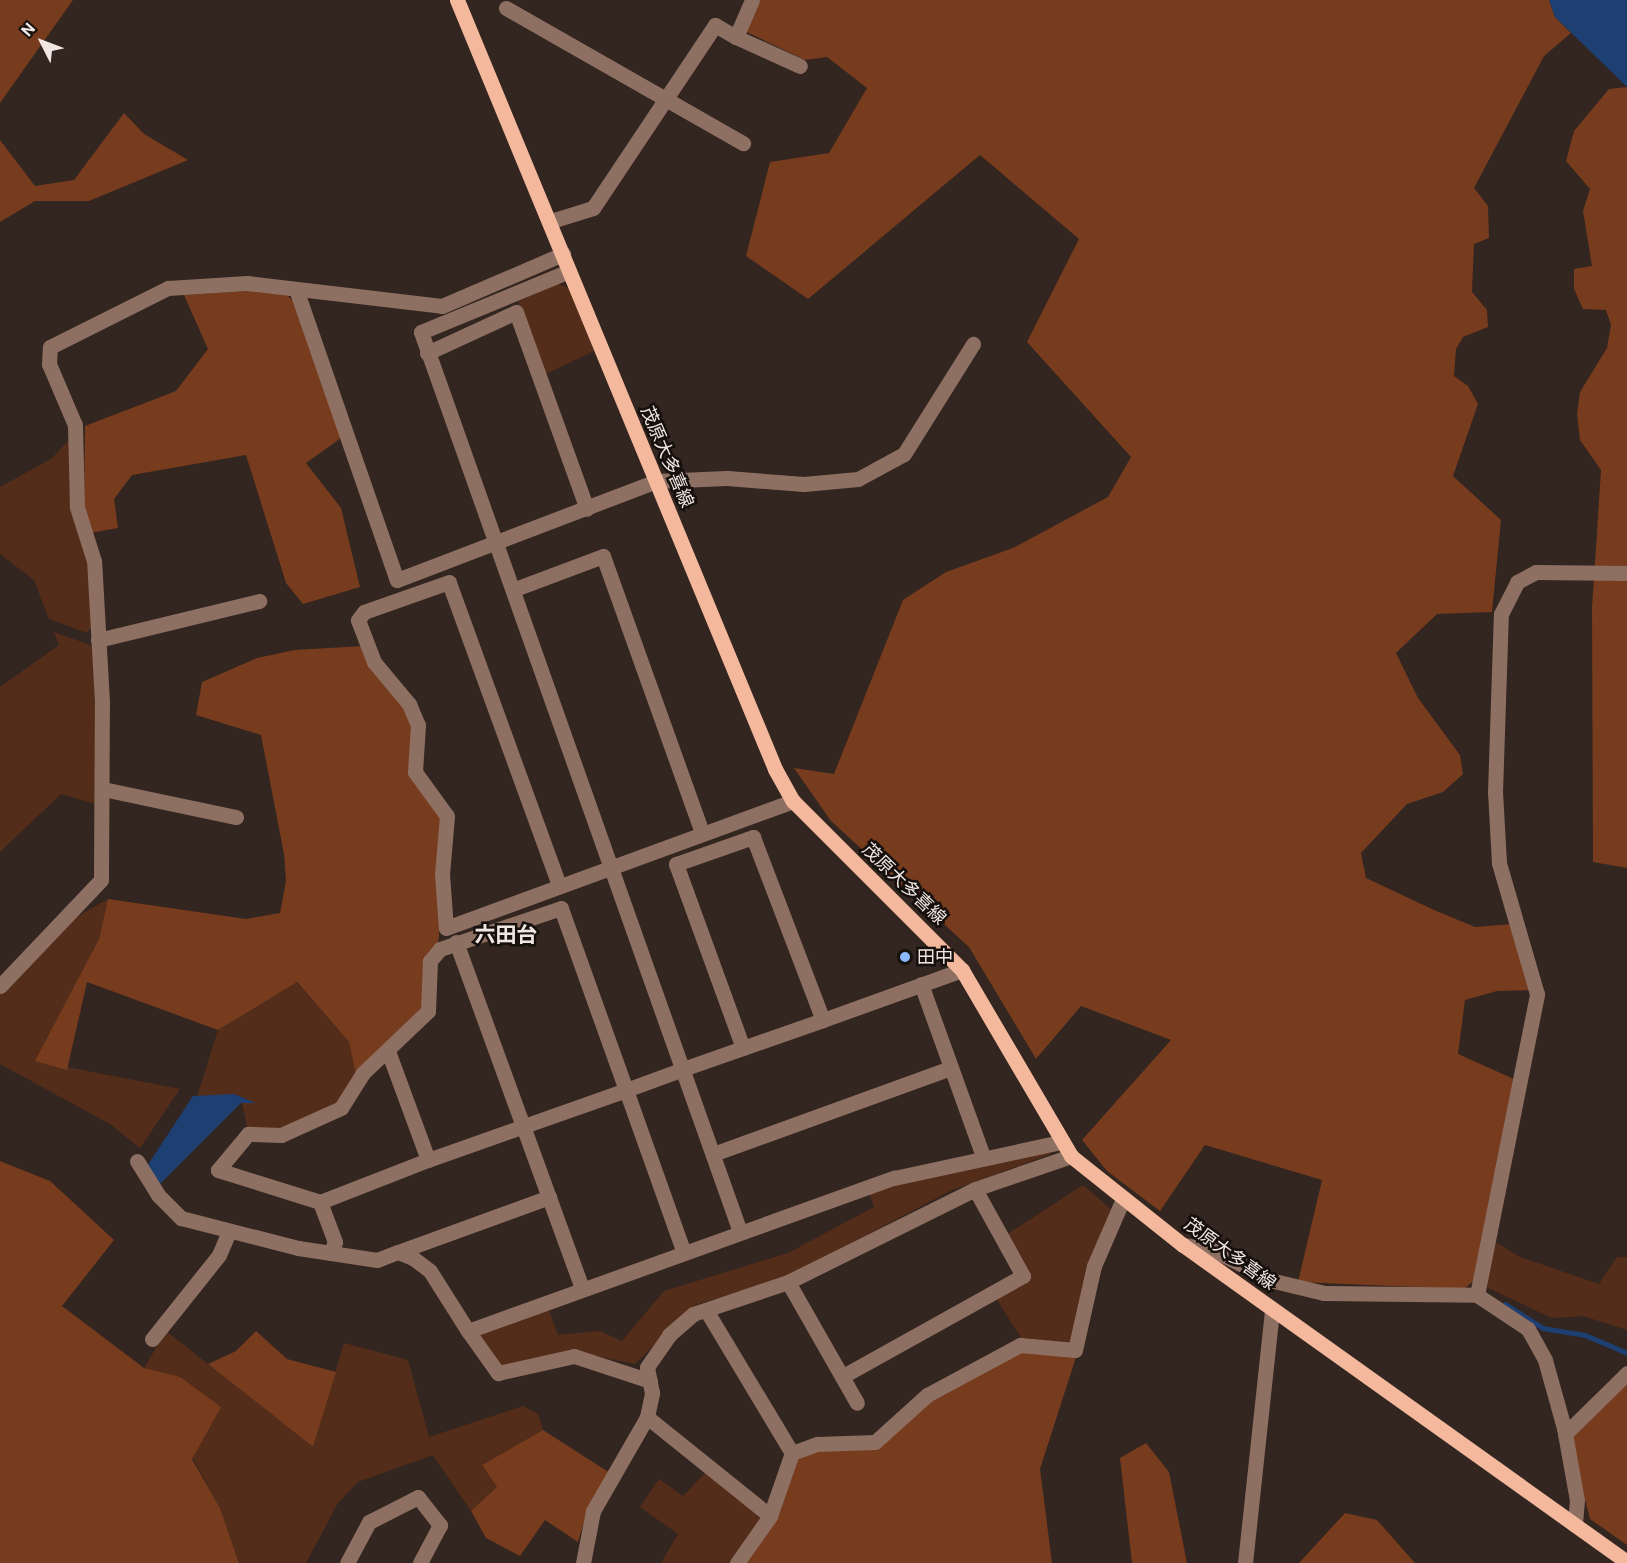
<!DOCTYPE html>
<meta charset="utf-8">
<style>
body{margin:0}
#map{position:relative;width:1627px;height:1563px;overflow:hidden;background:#33251f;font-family:Roboto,"Noto Sans JP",sans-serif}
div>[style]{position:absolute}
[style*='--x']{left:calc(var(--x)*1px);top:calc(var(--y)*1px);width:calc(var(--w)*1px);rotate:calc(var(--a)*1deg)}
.green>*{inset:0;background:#542d1a}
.forest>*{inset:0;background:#773b1d}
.water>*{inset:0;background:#1e3f71}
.stream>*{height:5px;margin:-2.5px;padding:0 2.5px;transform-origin:2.5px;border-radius:2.5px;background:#1e3f71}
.minor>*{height:15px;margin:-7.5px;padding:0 7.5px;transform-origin:7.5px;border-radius:7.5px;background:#8e7063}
.major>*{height:15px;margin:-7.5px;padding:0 7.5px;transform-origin:7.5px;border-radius:7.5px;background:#f4b89d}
.dots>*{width:16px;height:16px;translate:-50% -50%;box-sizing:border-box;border:3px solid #16100d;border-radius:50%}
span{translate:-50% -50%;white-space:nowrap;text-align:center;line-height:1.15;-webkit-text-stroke:5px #16100d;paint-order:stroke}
.street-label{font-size:18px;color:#f0e6e2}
.poi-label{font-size:18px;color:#f0e6e2}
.left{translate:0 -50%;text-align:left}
.quarter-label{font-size:21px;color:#f0e6e2;font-weight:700}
.north{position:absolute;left:12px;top:12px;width:60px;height:60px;-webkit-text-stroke:4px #16100d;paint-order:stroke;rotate:312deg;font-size:16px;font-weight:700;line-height:24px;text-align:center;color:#f0e6e2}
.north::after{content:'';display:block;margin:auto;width:21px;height:27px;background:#f0e6e2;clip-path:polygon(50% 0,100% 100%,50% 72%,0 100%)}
</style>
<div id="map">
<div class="green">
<i style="clip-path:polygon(556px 283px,569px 288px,594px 351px,544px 375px,518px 302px)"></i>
<i style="clip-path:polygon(72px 437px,69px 485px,89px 564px,92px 627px,87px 633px,49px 619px,34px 580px,0 554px,0 487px,51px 459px)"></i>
<i style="clip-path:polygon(54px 632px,93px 646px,98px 805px,61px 794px,0 852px,0 687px,59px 645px)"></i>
<i style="clip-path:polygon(108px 899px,99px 939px,36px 1061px,180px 1089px,140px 1148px,110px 1124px,0 1064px,0 994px,73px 919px)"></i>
<i style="clip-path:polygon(296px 982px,349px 1042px,356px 1076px,337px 1105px,279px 1130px,248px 1130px,242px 1103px,256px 1103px,234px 1094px,196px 1100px,218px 1030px)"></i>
<i style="clip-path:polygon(1046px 1148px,1051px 1154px,952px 1190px,788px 1276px,695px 1305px,635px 1364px,596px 1356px,500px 1369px,478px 1340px,482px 1330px,548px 1307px,558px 1335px,600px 1331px,622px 1341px,664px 1291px,788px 1253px,874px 1207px,869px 1192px)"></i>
<i style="clip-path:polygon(1083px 1185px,1112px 1210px,1073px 1342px,1023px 1341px,996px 1298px,1029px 1278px,1006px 1235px)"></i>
<i style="clip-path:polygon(1494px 1241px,1520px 1257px,1599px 1284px,1617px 1257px,1627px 1257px,1627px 1330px,1583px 1316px,1552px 1318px,1488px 1288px,1485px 1279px)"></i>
<i style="clip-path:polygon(166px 1331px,313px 1447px,344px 1343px,408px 1360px,429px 1437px,523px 1406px,538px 1414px,543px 1430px,482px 1465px,498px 1487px,471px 1511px,433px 1455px,358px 1482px,338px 1503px,306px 1563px,239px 1563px,220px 1508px,144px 1368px)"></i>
<i style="clip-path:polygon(707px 1471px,758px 1513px,761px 1522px,733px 1563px,661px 1563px,678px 1534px,640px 1507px,659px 1479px,683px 1496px)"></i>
</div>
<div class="forest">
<i style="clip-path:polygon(0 0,73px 0,0 103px)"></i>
<i style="clip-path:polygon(746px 0,1549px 0,1555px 17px,1571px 33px,1544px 56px,1474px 188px,1488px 206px,1489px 238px,1474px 244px,1472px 292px,1487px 310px,1488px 327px,1463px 337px,1456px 349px,1454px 376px,1468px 386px,1478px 404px,1453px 476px,1501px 520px,1492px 612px,1437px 614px,1396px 653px,1418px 698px,1460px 755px,1463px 774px,1443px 792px,1407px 804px,1361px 853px,1366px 878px,1434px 910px,1475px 927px,1512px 924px,1531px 990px,1497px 991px,1465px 1000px,1458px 1054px,1516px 1080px,1476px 1279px,1464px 1289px,1298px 1282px,1322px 1180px,1205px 1145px,1160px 1211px,1107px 1171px,1082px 1140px,1171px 1040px,1081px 1006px,1036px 1059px,969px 947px,831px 821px,794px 768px,834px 774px,903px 600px,946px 572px,1013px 548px,1108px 497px,1131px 457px,1027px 342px,1079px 239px,980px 155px,808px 299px,746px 256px,770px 162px,829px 153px,867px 88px,827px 57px,805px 60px,734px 26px)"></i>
<i style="clip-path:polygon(1627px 87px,1627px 868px,1593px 862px,1592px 608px,1601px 470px,1580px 440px,1577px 414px,1580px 392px,1607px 348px,1611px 325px,1606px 310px,1583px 309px,1574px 289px,1574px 269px,1592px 266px,1583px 211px,1590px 189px,1566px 161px,1574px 131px,1609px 89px)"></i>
<i style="clip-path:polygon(124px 113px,144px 134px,188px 160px,89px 201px,35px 201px,0 222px,0 140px,35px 186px,74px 180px)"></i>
<i style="clip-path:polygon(262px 290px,285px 293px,294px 302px,341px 438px,306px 463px,341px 508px,360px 587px,303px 604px,286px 583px,246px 455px,132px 475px,114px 499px,118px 528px,90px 533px,84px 509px,85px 426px,176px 391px,208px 349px,184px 295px)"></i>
<i style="clip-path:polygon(363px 646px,411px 713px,412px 756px,443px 818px,439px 937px,424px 1009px,356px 1076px,349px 1042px,297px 982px,218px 1030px,87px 982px,67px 1070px,35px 1061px,99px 939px,108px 899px,246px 919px,280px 913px,286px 881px,284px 854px,261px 735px,196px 715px,202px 682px,257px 658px,295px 650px)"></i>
<i style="clip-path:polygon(0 1161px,50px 1181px,114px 1240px,62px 1306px,144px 1368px,180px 1377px,221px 1407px,192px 1459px,220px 1508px,239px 1563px,0 1563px)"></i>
<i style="clip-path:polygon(256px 1331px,287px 1359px,336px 1372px,313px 1447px,208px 1364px,236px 1351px)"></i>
<i style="clip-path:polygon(1020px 1350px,1077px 1354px,1040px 1469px,1052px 1563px,744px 1563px,798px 1456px,811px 1449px,872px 1449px,926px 1402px)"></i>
<i style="clip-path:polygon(1627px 1377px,1627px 1545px,1590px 1519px,1569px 1436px)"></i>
<i style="clip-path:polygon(543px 1430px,610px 1473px,588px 1509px,578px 1542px,545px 1520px,520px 1556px,486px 1538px,471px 1511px,497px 1487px,482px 1465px)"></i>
<i style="clip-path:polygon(1146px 1443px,1169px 1472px,1187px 1563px,1132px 1563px,1120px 1458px)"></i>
<i style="clip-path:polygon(1345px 1513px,1377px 1520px,1415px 1563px,1299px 1563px)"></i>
</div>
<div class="water">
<i style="clip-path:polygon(1549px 0,1627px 0,1627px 87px,1555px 17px)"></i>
<i style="clip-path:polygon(234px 1094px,256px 1103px,241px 1103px,158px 1186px,147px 1166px,193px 1096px)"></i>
</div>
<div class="stream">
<i style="--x:1505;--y:1304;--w:45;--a:32.3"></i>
<i style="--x:1543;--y:1328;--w:43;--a:9.5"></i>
<i style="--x:1585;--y:1335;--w:46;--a:23.2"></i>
</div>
<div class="minor">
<i style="--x:506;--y:8;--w:273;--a:29.7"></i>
<i style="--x:736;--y:37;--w:70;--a:24.4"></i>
<i style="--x:551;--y:221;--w:44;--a:-17.2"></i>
<i style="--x:593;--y:208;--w:220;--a:-56.3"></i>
<i style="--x:715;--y:25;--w:24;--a:30"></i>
<i style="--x:736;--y:37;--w:40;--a:-66.6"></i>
<i style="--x:569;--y:271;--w:160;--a:157.6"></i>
<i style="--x:421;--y:332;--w:955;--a:70.48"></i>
<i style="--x:296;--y:289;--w:308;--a:70.9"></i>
<i style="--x:397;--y:580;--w:277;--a:-20.9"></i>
<i style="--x:656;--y:481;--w:71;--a:-2.4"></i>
<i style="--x:727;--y:478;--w:77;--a:4.5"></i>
<i style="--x:804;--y:484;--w:54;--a:-5.3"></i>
<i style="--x:858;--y:479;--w:52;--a:-28.5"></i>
<i style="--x:904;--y:454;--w:130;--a:-57.9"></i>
<i style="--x:427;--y:353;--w:98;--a:-24.7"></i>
<i style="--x:516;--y:312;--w:209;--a:70.2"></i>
<i style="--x:515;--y:589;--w:94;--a:-20.6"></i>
<i style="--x:603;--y:556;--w:293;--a:70.3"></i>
<i style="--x:98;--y:640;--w:166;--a:-13.6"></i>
<i style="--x:103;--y:789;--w:136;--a:11.9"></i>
<i style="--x:559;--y:885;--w:322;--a:-110"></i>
<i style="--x:449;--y:582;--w:90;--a:160.6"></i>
<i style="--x:364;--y:612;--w:10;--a:127"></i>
<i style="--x:358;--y:620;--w:45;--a:69.1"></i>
<i style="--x:374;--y:662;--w:55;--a:50.2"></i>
<i style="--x:409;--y:704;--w:23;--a:67"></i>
<i style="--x:418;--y:725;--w:47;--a:93.7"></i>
<i style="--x:415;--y:772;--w:54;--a:54"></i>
<i style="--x:447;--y:816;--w:58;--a:94.9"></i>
<i style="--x:442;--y:874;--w:54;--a:85.8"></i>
<i style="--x:446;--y:928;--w:370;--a:-20.1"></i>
<i style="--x:456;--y:942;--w:368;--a:70"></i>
<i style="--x:921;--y:984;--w:183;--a:70.2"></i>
<i style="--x:0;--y:986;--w:146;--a:-46.4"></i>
<i style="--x:101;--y:880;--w:178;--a:-89.7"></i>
<i style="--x:102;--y:702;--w:141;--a:-93.2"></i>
<i style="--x:94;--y:561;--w:57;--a:-107.5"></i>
<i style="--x:77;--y:507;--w:82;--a:-91.4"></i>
<i style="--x:75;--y:425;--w:66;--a:-113.1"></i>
<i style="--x:49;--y:364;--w:17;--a:-87"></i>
<i style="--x:50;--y:347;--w:132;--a:-26.6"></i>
<i style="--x:168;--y:288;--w:79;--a:-3.6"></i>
<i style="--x:247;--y:283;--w:196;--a:6.7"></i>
<i style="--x:442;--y:306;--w:132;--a:-23.3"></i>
<i style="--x:743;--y:1048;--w:196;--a:-110"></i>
<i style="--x:676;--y:864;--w:82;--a:-19.3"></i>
<i style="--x:753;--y:837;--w:196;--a:69.1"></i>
<i style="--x:388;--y:1051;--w:116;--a:69.8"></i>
<i style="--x:713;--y:1154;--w:253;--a:-19.9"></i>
<i style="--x:137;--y:1161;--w:40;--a:58"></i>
<i style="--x:158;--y:1195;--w:33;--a:45"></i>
<i style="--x:181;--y:1218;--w:121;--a:14.4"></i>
<i style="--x:298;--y:1248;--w:80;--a:8.6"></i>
<i style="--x:377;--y:1260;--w:22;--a:-21"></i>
<i style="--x:398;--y:1252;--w:16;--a:22"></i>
<i style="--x:413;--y:1258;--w:21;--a:37"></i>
<i style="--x:430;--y:1271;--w:71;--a:57.7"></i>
<i style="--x:468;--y:1331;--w:453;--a:-19.8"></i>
<i style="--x:894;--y:1178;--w:171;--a:-12.2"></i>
<i style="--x:320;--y:1202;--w:43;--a:69.4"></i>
<i style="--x:335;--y:1242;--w:12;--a:114"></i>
<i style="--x:1183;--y:1245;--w:30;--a:9"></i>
<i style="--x:1213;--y:1250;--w:68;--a:26.9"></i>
<i style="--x:1274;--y:1281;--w:51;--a:13.5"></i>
<i style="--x:1324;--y:1293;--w:153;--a:0.7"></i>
<i style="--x:1477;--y:1295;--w:61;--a:33.7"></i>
<i style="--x:1528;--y:1329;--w:35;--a:61"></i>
<i style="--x:1545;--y:1360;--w:71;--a:74.4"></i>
<i style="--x:1564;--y:1428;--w:73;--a:79.8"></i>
<i style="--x:1577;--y:1500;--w:25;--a:95"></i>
<i style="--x:398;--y:1252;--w:161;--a:-20"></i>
<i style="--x:684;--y:1253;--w:173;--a:-109.6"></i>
<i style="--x:626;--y:1090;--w:193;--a:-109.7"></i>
<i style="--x:561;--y:908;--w:128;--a:161.3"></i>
<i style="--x:440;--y:949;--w:16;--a:130"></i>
<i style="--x:430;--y:961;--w:50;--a:92.3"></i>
<i style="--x:428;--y:1011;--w:90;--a:136.4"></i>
<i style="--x:363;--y:1073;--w:41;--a:122.2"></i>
<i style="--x:341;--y:1108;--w:66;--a:155.8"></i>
<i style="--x:281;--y:1135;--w:33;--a:-178"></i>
<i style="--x:248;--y:1134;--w:47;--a:129.8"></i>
<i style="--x:218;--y:1170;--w:107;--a:17.4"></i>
<i style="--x:320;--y:1202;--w:116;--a:-21.3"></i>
<i style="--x:428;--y:1160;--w:102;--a:-19.5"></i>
<i style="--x:524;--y:1126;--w:108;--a:-19.4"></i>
<i style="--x:626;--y:1090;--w:61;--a:-20.2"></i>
<i style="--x:683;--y:1069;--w:148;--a:-19.3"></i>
<i style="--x:823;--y:1020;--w:148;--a:-19.8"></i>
<i style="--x:788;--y:1282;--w:139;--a:60.3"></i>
<i style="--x:1477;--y:1295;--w:307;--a:-78.7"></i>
<i style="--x:1537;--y:994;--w:136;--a:-106.2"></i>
<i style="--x:1499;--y:863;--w:71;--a:-93.2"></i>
<i style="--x:1495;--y:792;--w:178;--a:-88.1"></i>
<i style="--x:1501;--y:614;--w:36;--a:-63"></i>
<i style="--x:1517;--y:582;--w:21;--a:-28"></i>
<i style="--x:1536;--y:572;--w:91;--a:0.6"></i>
<i style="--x:706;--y:1310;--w:167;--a:59"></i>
<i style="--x:468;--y:1331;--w:52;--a:54.5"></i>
<i style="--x:498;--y:1373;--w:78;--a:-12.6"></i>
<i style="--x:574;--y:1356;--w:80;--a:18.2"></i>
<i style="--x:152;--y:1339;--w:107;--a:-51.4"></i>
<i style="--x:219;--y:1255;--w:25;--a:-67"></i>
<i style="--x:843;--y:1376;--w:206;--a:-29.1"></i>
<i style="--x:1023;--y:1276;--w:99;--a:-118.9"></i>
<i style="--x:647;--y:1417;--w:158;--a:38.8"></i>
<i style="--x:1565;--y:1434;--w:87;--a:-44.5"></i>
<i style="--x:347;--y:1563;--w:47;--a:-61.8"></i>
<i style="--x:369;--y:1522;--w:55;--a:-27"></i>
<i style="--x:418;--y:1497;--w:36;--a:52"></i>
<i style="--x:440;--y:1525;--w:43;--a:117.8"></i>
<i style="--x:583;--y:1563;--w:53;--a:-79.1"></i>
<i style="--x:593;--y:1511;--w:108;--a:-60.1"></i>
<i style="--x:647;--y:1417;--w:25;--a:-78"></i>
<i style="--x:652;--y:1393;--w:26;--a:-101"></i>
<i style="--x:647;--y:1367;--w:39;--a:-55"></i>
<i style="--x:669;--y:1335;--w:32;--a:-41"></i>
<i style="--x:693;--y:1314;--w:100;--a:-18.6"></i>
<i style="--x:788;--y:1282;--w:209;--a:-26.4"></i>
<i style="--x:975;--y:1189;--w:102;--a:-19"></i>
<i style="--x:737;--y:1563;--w:57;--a:-54.9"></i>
<i style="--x:770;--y:1516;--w:67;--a:-70.8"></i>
<i style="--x:792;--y:1453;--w:27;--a:-20"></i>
<i style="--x:817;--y:1444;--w:58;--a:-2"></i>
<i style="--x:875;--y:1442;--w:70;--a:-42.1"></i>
<i style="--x:927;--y:1395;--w:106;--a:-28.3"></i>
<i style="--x:1020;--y:1345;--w:55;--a:5.2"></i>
<i style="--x:1075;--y:1350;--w:86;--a:-77.3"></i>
<i style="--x:1094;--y:1266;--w:73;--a:-66.6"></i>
<i style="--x:1245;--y:1563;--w:255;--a:-83.9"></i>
</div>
<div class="major">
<i style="--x:457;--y:0;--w:832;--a:67.53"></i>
<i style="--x:775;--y:769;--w:37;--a:61"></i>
<i style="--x:793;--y:801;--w:239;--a:45"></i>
<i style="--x:962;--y:970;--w:216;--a:59.6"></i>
<i style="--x:1071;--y:1156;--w:143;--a:38.5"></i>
<i style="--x:1183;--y:1245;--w:546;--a:35.53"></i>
</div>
<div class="dots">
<i style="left:905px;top:957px;background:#8cb9fc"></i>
</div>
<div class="street-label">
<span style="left:667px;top:457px;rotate:67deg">茂原大多喜線</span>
<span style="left:904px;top:884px;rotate:44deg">茂原大多喜線</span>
<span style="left:1230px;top:1254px;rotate:36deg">茂原大多喜線</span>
</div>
<div class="poi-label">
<span class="left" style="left:917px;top:957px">田中</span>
</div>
<div class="quarter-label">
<span style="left:506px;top:935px">六田台</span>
</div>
<div class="north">N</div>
</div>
